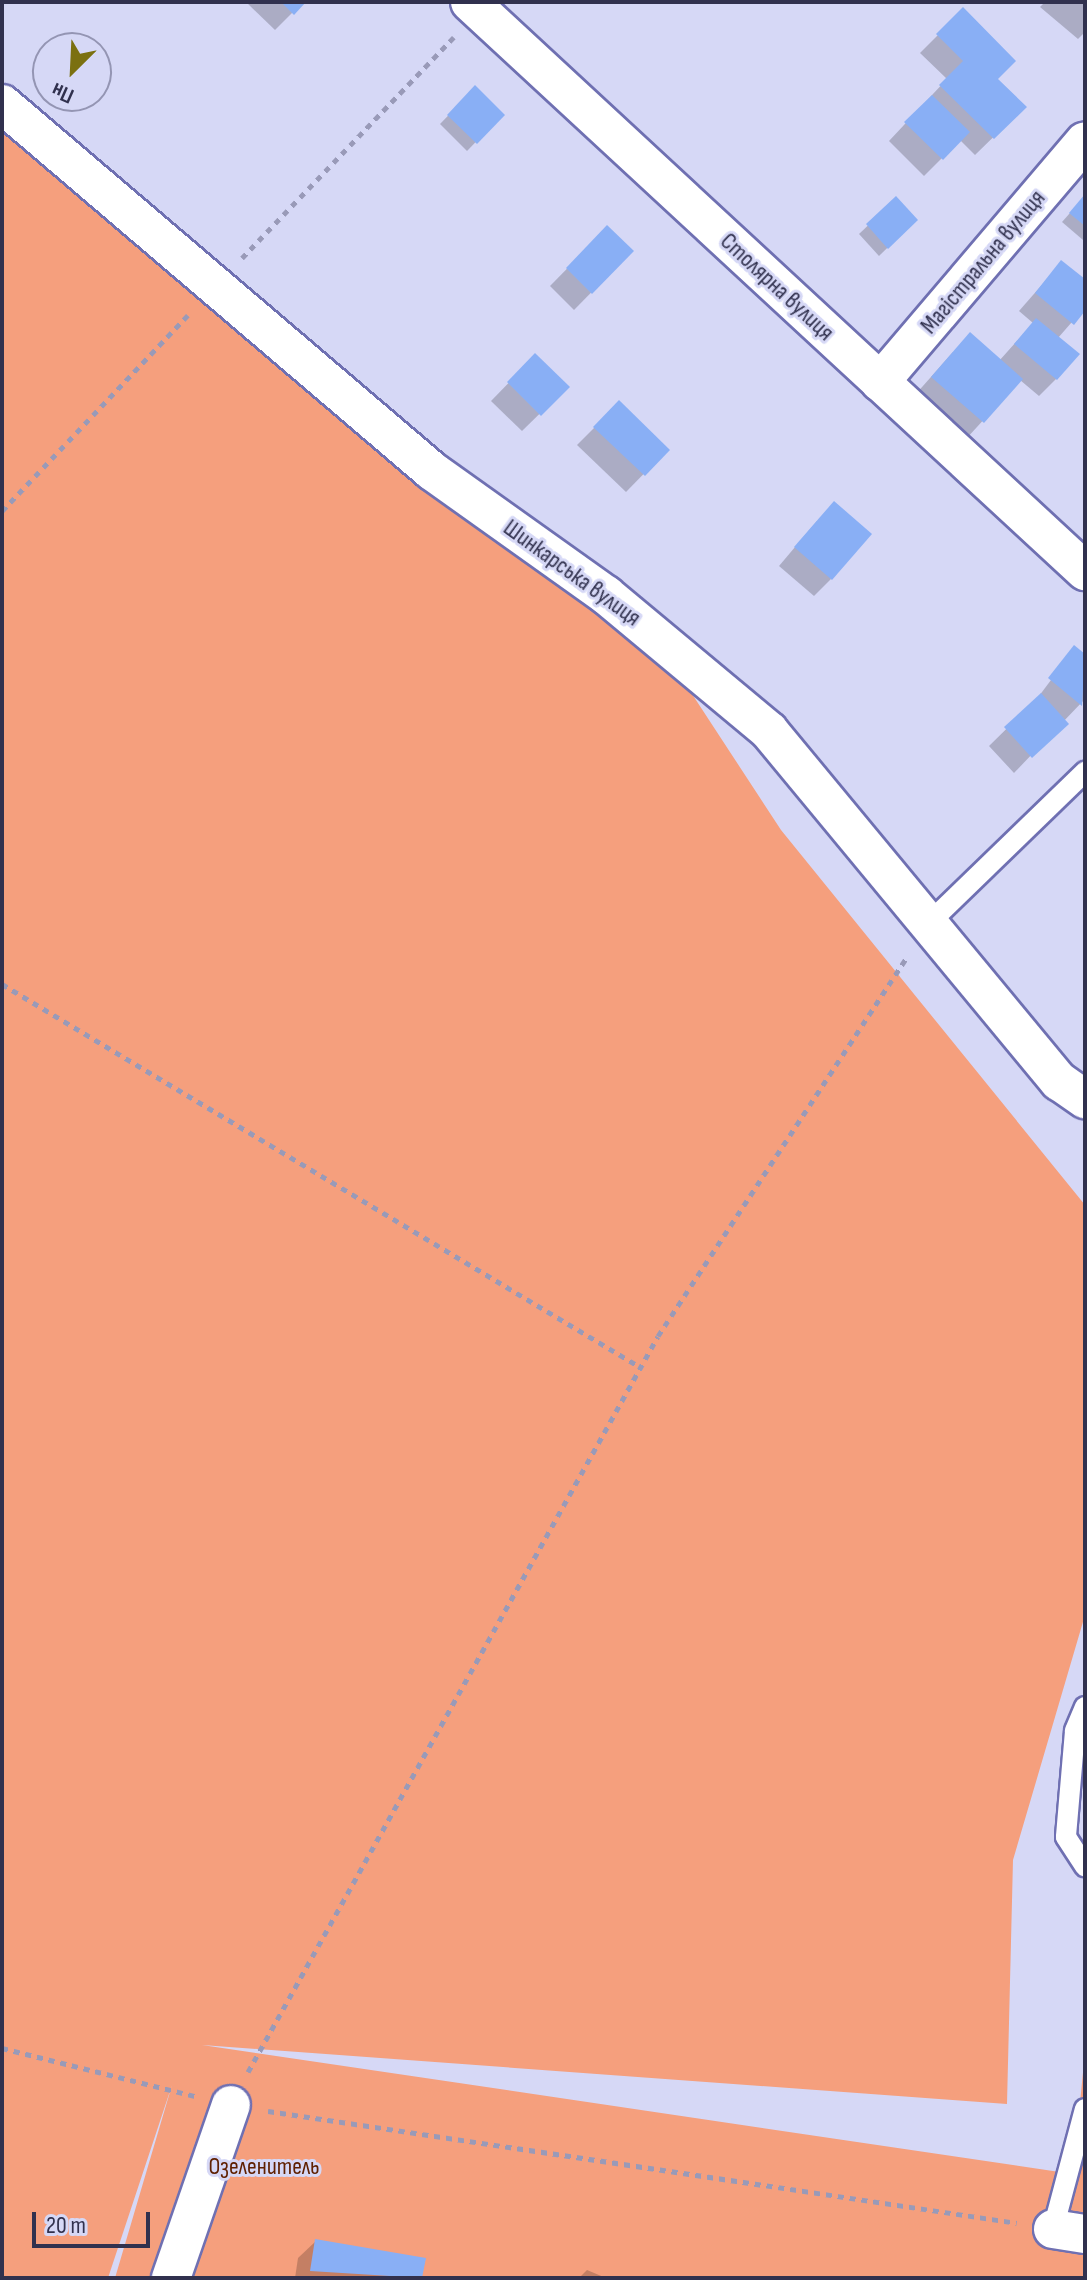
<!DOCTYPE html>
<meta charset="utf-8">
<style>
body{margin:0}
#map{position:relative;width:1087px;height:2280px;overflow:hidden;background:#d6d8f6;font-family:"Sofia Sans Condensed",sans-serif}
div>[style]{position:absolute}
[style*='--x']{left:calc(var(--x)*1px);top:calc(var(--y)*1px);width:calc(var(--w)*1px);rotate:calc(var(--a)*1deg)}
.green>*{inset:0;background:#f59f7d}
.shadow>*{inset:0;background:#0003}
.building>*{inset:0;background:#89aff5}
.path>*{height:5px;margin-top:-2.5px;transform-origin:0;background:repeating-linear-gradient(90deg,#999ab8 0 6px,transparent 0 12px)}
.roads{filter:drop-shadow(2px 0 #6f70b2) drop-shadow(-2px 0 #6f70b2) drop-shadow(0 2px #6f70b2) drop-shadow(0 -2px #6f70b2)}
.lane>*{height:20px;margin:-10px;padding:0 10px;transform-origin:10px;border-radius:10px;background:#fff}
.street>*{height:38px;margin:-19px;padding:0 19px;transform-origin:19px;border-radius:19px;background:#fff}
span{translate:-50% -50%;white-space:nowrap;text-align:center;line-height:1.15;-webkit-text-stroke:6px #d6d8f6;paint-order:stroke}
.street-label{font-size:24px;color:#31314e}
.park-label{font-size:24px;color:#5f2001}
.frame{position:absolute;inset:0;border:4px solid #31314e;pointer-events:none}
.north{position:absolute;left:32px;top:32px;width:80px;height:80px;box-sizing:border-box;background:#d6d8f6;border:2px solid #9495b3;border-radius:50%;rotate:204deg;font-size:22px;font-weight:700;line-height:32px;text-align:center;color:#31314e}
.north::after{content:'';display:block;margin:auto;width:28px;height:36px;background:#7b7010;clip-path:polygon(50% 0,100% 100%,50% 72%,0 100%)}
.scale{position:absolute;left:32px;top:2212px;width:118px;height:36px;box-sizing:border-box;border:4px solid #31314e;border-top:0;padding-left:10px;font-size:24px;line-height:28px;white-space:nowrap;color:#31314e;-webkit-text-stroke:6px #d6d8f6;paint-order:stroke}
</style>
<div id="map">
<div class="green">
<i style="clip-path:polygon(2px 127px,658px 642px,781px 830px,1085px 1205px,1085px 1615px,1013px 1860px,1007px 2104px,202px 2045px,1073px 2174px,1085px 2052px,1085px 2278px,115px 2278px,172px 2085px,108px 2278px,2px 2278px)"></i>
</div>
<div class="shadow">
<i style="clip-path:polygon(246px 2px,303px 2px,275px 30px)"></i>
<i style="clip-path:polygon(1045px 2px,1085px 2px,1085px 32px,1078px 39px,1040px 7px)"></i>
<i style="clip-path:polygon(963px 10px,995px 79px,1024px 107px,975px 155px,960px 140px,924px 176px,889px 141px,947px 79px,920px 53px)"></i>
<i style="clip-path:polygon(475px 88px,502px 115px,467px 151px,440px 124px)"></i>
<i style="clip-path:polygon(1085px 196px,1085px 238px,1083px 240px,1062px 222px)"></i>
<i style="clip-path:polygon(896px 199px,916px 220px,879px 256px,859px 234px)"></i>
<i style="clip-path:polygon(607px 228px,631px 252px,574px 310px,550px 286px)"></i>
<i style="clip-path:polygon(1061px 263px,1085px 282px,1085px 307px,1058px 338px,1056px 379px,1039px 396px,1020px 380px,966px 439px,915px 395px,953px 352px,999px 361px,1033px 323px,1019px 311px)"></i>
<i style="clip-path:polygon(535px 356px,567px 387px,522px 431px,491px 401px)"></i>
<i style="clip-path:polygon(619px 403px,667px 450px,626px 492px,577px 445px)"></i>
<i style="clip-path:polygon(817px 521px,831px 579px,814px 596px,779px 566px)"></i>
<i style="clip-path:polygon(1075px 648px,1085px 656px,1085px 699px,1014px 773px,989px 746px,1036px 700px)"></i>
<i style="clip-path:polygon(316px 2241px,424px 2259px,420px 2278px,295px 2278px,298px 2258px)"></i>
<i style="clip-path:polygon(587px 2270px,606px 2278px,579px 2278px)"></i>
</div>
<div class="building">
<i style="clip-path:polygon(281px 2px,306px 2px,294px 15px)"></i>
<i style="clip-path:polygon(963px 7px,1016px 61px,998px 79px,1027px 107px,994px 139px,939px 85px,963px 61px,936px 34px)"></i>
<i style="clip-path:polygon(475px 85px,505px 115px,477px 144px,447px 115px)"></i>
<i style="clip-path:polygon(932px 95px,970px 132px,943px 160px,904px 122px)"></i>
<i style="clip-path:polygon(1085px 194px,1085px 226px,1069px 213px)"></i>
<i style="clip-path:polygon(896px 196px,918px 220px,888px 249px,866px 224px)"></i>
<i style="clip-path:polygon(607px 225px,634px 251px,592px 294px,566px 268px)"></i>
<i style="clip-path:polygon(1061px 260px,1085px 279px,1085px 311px,1074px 325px,1035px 293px)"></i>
<i style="clip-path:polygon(1036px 318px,1080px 354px,1057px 380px,1014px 344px)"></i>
<i style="clip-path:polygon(970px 332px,1023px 379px,984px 423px,931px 377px)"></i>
<i style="clip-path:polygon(535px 353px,570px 387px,541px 416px,507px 382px)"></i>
<i style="clip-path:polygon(619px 400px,670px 450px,645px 476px,593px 427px)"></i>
<i style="clip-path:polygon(834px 501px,872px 534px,832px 580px,794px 547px)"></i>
<i style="clip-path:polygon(1074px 645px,1085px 654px,1082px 706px,1048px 678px)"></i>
<i style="clip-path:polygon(1041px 693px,1069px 724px,1032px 758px,1004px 727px)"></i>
<i style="clip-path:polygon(315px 2239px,426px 2258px,422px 2278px,310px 2271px)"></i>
</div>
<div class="path">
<i style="--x:242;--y:258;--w:306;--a:-46.2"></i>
<i style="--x:2;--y:511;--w:270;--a:-46.5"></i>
<i style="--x:2;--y:984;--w:744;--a:30.98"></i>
<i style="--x:2;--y:2048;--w:199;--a:14"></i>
<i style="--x:248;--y:2072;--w:842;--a:-60.88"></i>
<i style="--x:658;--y:1336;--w:451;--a:-56.7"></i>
<i style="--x:268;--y:2111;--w:757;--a:8.5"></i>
</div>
<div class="roads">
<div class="lane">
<i style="--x:928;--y:924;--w:219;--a:-44.1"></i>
<i style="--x:1085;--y:1707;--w:26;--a:113"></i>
<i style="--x:1075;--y:1731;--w:106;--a:94.9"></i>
<i style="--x:1066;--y:1837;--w:35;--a:57"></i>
<i style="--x:1053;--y:2229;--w:124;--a:-75.1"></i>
</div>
<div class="street">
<i style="--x:470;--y:2;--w:838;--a:42.78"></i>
<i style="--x:2;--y:104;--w:565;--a:40.48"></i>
<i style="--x:432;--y:471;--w:214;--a:35.5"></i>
<i style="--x:606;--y:595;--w:212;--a:39.8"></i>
<i style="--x:769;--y:731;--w:455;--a:50.4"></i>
<i style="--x:1059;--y:1081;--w:32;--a:35"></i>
<i style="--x:880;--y:382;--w:316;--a:-49.6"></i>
<i style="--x:1053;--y:2229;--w:32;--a:9"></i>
<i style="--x:171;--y:2278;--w:183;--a:-70.9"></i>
</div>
</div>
<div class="street-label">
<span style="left:983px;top:262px;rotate:-50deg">Магістральна вулиця</span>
<span style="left:777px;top:287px;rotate:43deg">Столярна вулиця</span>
<span style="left:572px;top:573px;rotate:36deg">Шинкарська вулиця</span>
</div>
<div class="park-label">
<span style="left:264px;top:2167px">Озеленитель</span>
</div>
<div class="frame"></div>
<div class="north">Пн</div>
<div class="scale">20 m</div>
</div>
